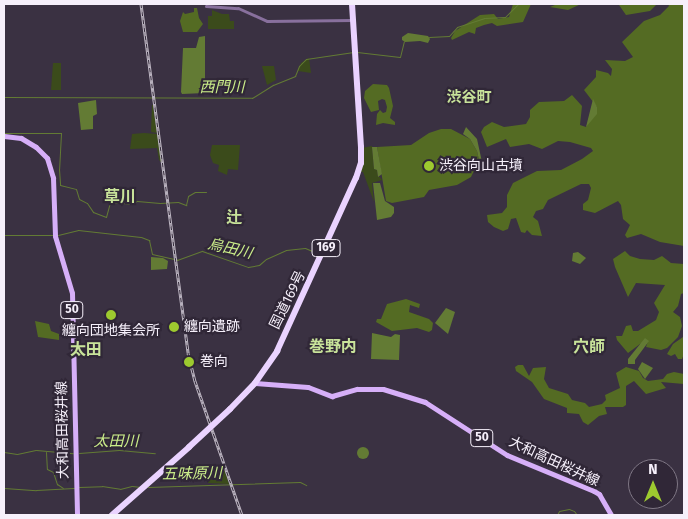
<!DOCTYPE html>
<meta charset="utf-8">
<style>
body{margin:0}
#map{position:relative;width:688px;height:519px;overflow:hidden;background:#3a3142;font-family:"Fira Sans","Noto Sans JP",sans-serif}
div>[style]{position:absolute}
[style*='--x']{left:calc(var(--x)*1px);top:calc(var(--y)*1px);width:calc(var(--w)*1px);rotate:calc(var(--a)*1deg)}
.green>*{inset:0;background:#3b4b1b}
.forest>*{inset:0;background:#546b23}
.water>*{inset:0;background:#637b34}
.round{border-radius:50%}
.stream>*{height:1px;margin:-0.5px;padding:0 0.5px;transform-origin:0.5px;border-radius:0.5px;background:#637b34}
.minor>*{height:3px;margin:-1.5px;padding:0 1.5px;transform-origin:1.5px;border-radius:1.5px;background:#88709d}
.major>*{height:5px;margin:-2.5px;padding:0 2.5px;transform-origin:2.5px;border-radius:2.5px;background:#d6aff8}
.highway>*{height:6px;margin:-3px;padding:0 3px;transform-origin:3px;border-radius:3px;background:#ead3ff}
.rail>*{height:3px;margin-top:-1.5px;transform-origin:0;background:repeating-linear-gradient(90deg,#302737 0 4px,#bfb8c4 0 8px);box-sizing:border-box;border-block:1px solid #bfb8c4}
.highway-bridge>*{height:6px;margin:-3px;padding:0 3px;transform-origin:3px;border-radius:3px;background:#ead3ff}
.dots>*{width:14px;height:14px;translate:-50% -50%;box-sizing:border-box;border:2px solid #302737;border-radius:50%}
span{translate:-50% -50%;white-space:nowrap;text-align:center;line-height:1.15;-webkit-text-stroke:4.5px #302737;paint-order:stroke}
.shield-label span{padding:1px 4px;background:#302737;border:1px solid;border-radius:4px;-webkit-text-stroke-width:0}
.shield-label{font-size:12px;color:#f6f0fb;font-weight:700}
.poi-label{font-size:14px;color:#f6f0fb}
.left{translate:0 -50%;text-align:left}
.street-label{font-size:14px;color:#f6f0fb}
.water-label{font-size:15px;color:#cbee8a;font-style:italic}
.neighbourhood-label{font-size:15px;color:#c8e39a;font-weight:700}
.quarter-label{font-size:16px;color:#c8e39a;font-weight:700}
.frame{position:absolute;inset:0;border:5px solid #f6f0fb;pointer-events:none}
.north{position:absolute;left:628px;top:459px;width:50px;height:50px;box-sizing:border-box;background:#302737;border:1px solid #7f7785;border-radius:50%;rotate:0deg;font-size:14px;font-weight:700;line-height:20px;text-align:center;color:#f6f0fb}
.north::after{content:'';display:block;margin:auto;width:18px;height:22px;background:#9dca2f;clip-path:polygon(50% 0,100% 100%,50% 72%,0 100%)}
</style>
<div id="map">
<div class="green">
<i style="clip-path:polygon(212px 10px,222px 14px,229px 14px,230px 21px,234px 21px,234px 29px,208px 29px,208px 16px,212px 16px)"></i>
<i style="clip-path:polygon(309px 58px,311px 73px,298px 71px,301px 63px)"></i>
<i style="clip-path:polygon(53px 63px,61px 63px,61px 90px,51px 90px)"></i>
<i style="clip-path:polygon(262px 66px,274px 66px,276px 80px,267px 85px)"></i>
<i style="clip-path:polygon(152px 105px,153px 105px,157px 133px,151px 132px)"></i>
<i style="clip-path:polygon(144px 133px,158px 134px,162px 163px,159px 160px,157px 148px,130px 149px,132px 134px)"></i>
<i style="clip-path:polygon(212px 145px,240px 145px,238px 170px,228px 169px,227px 175px,218px 171px,219px 165px,213px 163px,210px 155px)"></i>
<i style="clip-path:polygon(372px 146px,374px 169px,377px 170px,378px 177px,380px 177px,382px 180px,372px 183px,374px 202px,363px 172px,360px 172px,362px 148px)"></i>
<i style="clip-path:polygon(224px 468px,229px 484px,208px 483px,208px 478px,214px 478px,215px 474px)"></i>
</div>
<div class="forest">
<i style="clip-path:polygon(513px 4px,531px 4px,523px 22px,497px 26px,492px 23px,484px 25px,476px 28px,475px 34px,469px 32px,452px 40px,451px 38px,455px 31px,480px 15px,494px 14px,498px 19px,509px 17px)"></i>
<i style="clip-path:polygon(581px 4px,568px 10px,550px 7px,555px 5px)"></i>
<i style="clip-path:polygon(606px 4px,657px 4px,650px 11px,626px 15px,619px 5px)"></i>
<i style="clip-path:polygon(668px 4px,684px 4px,684px 246px,660px 242px,641px 234px,627px 238px,625px 235px,630px 225px,623px 219px,621px 205px,618px 201px,595px 213px,583px 210px,583px 204px,588px 200px,591px 188px,589px 184px,581px 184px,548px 200px,543px 209px,536px 211px,533px 217px,538px 221px,542px 236px,532px 235px,527px 230px,525px 233px,521px 232px,516px 218px,511px 219px,508px 229px,503px 231px,494px 227px,488px 222px,487px 215px,502px 213px,507px 207px,507px 195px,513px 183px,537px 171px,561px 170px,582px 159px,593px 151px,591px 148px,570px 142px,558px 141px,542px 149px,529px 144px,510px 147px,506px 139px,487px 147px,481px 132px,484px 127px,492px 122px,504px 127px,526px 124px,530px 117px,530px 110px,539px 102px,564px 101px,572px 95px,582px 106px,580px 125px,586px 127px,597px 107px,584px 90px,596px 77px,596px 70px,608px 73px,611px 76px,612px 69px,605px 60px,625px 61px,633px 57px,622px 42px,644px 21px,660px 15px,669px 6px)"></i>
<i style="clip-path:polygon(194px 8px,197px 8px,199px 18px,203px 24px,197px 32px,183px 32px,180px 21px,183px 12px,185px 14px,194px 12px)"></i>
<i style="clip-path:polygon(373px 84px,387px 85px,389px 88px,393px 106px,390px 118px,395px 122px,395px 125px,383px 123px,376px 125px,377px 114px,380px 110px,383px 113px,386px 112px,387px 107px,385px 100px,382px 99px,378px 101px,379px 110px,371px 112px,364px 98px,365px 91px)"></i>
<i style="clip-path:polygon(441px 129px,451px 129px,470px 139px,477px 151px,479px 160px,471px 177px,457px 185px,429px 190px,424px 197px,392px 203px,386px 201px,377px 147px,411px 145px,429px 133px)"></i>
<i style="clip-path:polygon(625px 251px,630px 256px,640px 259px,654px 260px,662px 256px,671px 263px,684px 264px,684px 293px,681px 294px,678px 306px,673px 312px,680px 317px,682px 326px,678px 337px,667px 348px,661px 350px,646px 347px,648px 341px,640px 344px,628px 353px,617px 340px,616px 336px,622px 336px,626px 326px,631px 325px,633px 331px,638px 331px,656px 320px,659px 312px,654px 303px,665px 285px,636px 283px,628px 297px,615px 267px,613px 259px)"></i>
<i style="clip-path:polygon(406px 299px,420px 304px,419px 308px,410px 305px,409px 312px,429px 319px,433px 323px,432px 330px,429px 332px,417px 328px,392px 331px,376px 322px,377px 319px,381px 319px,387px 304px)"></i>
<i style="clip-path:polygon(35px 321px,49px 324px,51px 331px,59px 334px,59px 340px,38px 337px)"></i>
<i style="clip-path:polygon(683px 337px,684px 354px,682px 359px,678px 359px,675px 354px,671px 356px,667px 354px,673px 344px)"></i>
<i style="clip-path:polygon(518px 365px,523px 365px,529px 376px,533px 368px,546px 367px,544px 379px,549px 388px,568px 394px,572px 400px,585px 403px,589px 407px,602px 404px,606px 400px,605px 395px,620px 388px,616px 373px,626px 367px,639px 371px,643px 378px,648px 381px,663px 379px,667px 374px,674px 372px,684px 374px,684px 384px,661px 382px,666px 388px,646px 394px,634px 381px,626px 386px,626px 405px,623px 407px,605px 407px,607px 414px,599px 416px,588px 425px,583px 422px,579px 414px,567px 413px,567px 408px,544px 399px,532px 382px,516px 371px,515px 367px)"></i>
</div>
<div class="water">
<i style="clip-path:polygon(408px 33px,428px 36px,430px 39px,428px 43px,420px 41px,405px 42px,402px 40px,402px 37px)"></i>
<i style="clip-path:polygon(205px 36px,205px 93px,182px 94px,181px 92px,183px 48px,196px 48px,199px 37px)"></i>
<i style="clip-path:polygon(593px 99px,597px 107px,597px 114px,586px 127px)"></i>
<i style="clip-path:polygon(96px 100px,97px 114px,93px 116px,93px 129px,81px 130px,78px 103px)"></i>
<i style="clip-path:polygon(466px 127px,477px 139px,482px 162px,479px 160px,477px 151px,470px 139px,463px 134px)"></i>
<i style="clip-path:polygon(372px 147px,377px 147px,382px 174px,378px 177px,377px 170px,374px 169px)"></i>
<i style="clip-path:polygon(373px 183px,380px 183px,385px 201px,394px 207px,394px 213px,391px 217px,377px 220px)"></i>
<i style="clip-path:polygon(578px 252px,586px 258px,580px 264px,572px 261px,573px 253px)"></i>
<i style="clip-path:polygon(151px 257px,163px 258px,168px 261px,167px 269px,151px 270px)"></i>
<i style="clip-path:polygon(446px 308px,455px 312px,448px 334px,435px 323px)"></i>
<i style="clip-path:polygon(372px 333px,391px 337px,395px 334px,400px 335px,399px 360px,371px 359px)"></i>
<i style="clip-path:polygon(645px 338px,649px 341px,635px 360px,635px 364px,628px 364px,628px 359px)"></i>
<i style="clip-path:polygon(642px 362px,653px 368px,645px 379px,638px 369px)"></i>
<i class="round" style="left:357px;top:447px;width:12px;height:12px"></i>
</div>
<div class="stream">
<i style="--x:429;--y:37;--w:20;--a:-3"></i>
<i style="--x:449;--y:36;--w:12;--a:-48"></i>
<i style="--x:457;--y:27;--w:29;--a:-18"></i>
<i style="--x:485;--y:18;--w:20;--a:-3"></i>
<i style="--x:505;--y:17;--w:18;--a:-45"></i>
<i style="--x:357;--y:52;--w:43;--a:6.6"></i>
<i style="--x:400;--y:57;--w:16;--a:-76"></i>
<i style="--x:4;--y:97;--w:248;--a:0.2"></i>
<i style="--x:252;--y:98;--w:25;--a:-32"></i>
<i style="--x:273;--y:85;--w:24;--a:-22"></i>
<i style="--x:295;--y:76;--w:11;--a:-68"></i>
<i style="--x:299;--y:66;--w:10;--a:-45"></i>
<i style="--x:306;--y:59;--w:48;--a:-8.5"></i>
<i style="--x:4;--y:133;--w:57;--a:0"></i>
<i style="--x:61;--y:133;--w:36;--a:93"></i>
<i style="--x:59;--y:169;--w:16;--a:86"></i>
<i style="--x:60;--y:185;--w:16;--a:14"></i>
<i style="--x:76;--y:189;--w:10;--a:73"></i>
<i style="--x:79;--y:199;--w:9;--a:27"></i>
<i style="--x:87;--y:203;--w:11;--a:56"></i>
<i style="--x:93;--y:212;--w:14;--a:21"></i>
<i style="--x:106;--y:217;--w:16;--a:-75"></i>
<i style="--x:110;--y:202;--w:21;--a:5"></i>
<i style="--x:131;--y:204;--w:7;--a:-27"></i>
<i style="--x:137;--y:201;--w:23;--a:5"></i>
<i style="--x:160;--y:203;--w:18;--a:-3"></i>
<i style="--x:178;--y:202;--w:9;--a:21"></i>
<i style="--x:186;--y:205;--w:9;--a:-77"></i>
<i style="--x:188;--y:196;--w:8;--a:-30"></i>
<i style="--x:195;--y:192;--w:11;--a:0"></i>
<i style="--x:4;--y:235;--w:49;--a:0"></i>
<i style="--x:58;--y:235;--w:21;--a:-14"></i>
<i style="--x:78;--y:230;--w:63;--a:6.3"></i>
<i style="--x:141;--y:237;--w:9;--a:21"></i>
<i style="--x:149;--y:240;--w:14;--a:78"></i>
<i style="--x:152;--y:254;--w:26;--a:13"></i>
<i style="--x:177;--y:260;--w:27;--a:-20"></i>
<i style="--x:202;--y:251;--w:49;--a:19.2"></i>
<i style="--x:248;--y:267;--w:11;--a:-10"></i>
<i style="--x:259;--y:265;--w:9;--a:-41"></i>
<i style="--x:266;--y:259;--w:22;--a:-24"></i>
<i style="--x:286;--y:250;--w:19;--a:-6"></i>
<i style="--x:305;--y:248;--w:13;--a:23"></i>
<i style="--x:4;--y:452;--w:13;--a:9"></i>
<i style="--x:17;--y:454;--w:19;--a:-12"></i>
<i style="--x:36;--y:450;--w:37;--a:5"></i>
<i style="--x:46;--y:452;--w:17;--a:87"></i>
<i style="--x:47;--y:469;--w:7;--a:27"></i>
<i style="--x:53;--y:472;--w:13;--a:72"></i>
<i style="--x:57;--y:484;--w:7;--a:34"></i>
<i style="--x:79;--y:453;--w:40;--a:-4.3"></i>
<i style="--x:119;--y:450;--w:36;--a:5"></i>
<i style="--x:79;--y:487;--w:23;--a:-2"></i>
<i style="--x:102;--y:486;--w:18;--a:9"></i>
<i style="--x:120;--y:489;--w:12;--a:-14"></i>
<i style="--x:132;--y:486;--w:9;--a:6"></i>
<i style="--x:148;--y:487;--w:152;--a:-1.9"></i>
<i style="--x:300;--y:482;--w:7;--a:27"></i>
<i style="--x:4;--y:488;--w:32;--a:4"></i>
<i style="--x:36;--y:490;--w:38;--a:-3"></i>
<i style="--x:557;--y:515;--w:4;--a:-63"></i>
<i style="--x:559;--y:511;--w:10;--a:-11"></i>
<i style="--x:569;--y:509;--w:5;--a:22"></i>
<i style="--x:574;--y:511;--w:5;--a:53"></i>
</div>
<div class="minor">
<i style="--x:206;--y:6;--w:32;--a:4"></i>
<i style="--x:238;--y:8;--w:32;--a:24"></i>
<i style="--x:267;--y:21;--w:85;--a:-0.7"></i>
</div>
<div class="major">
<i style="--x:4;--y:136;--w:17;--a:7"></i>
<i style="--x:21;--y:138;--w:17;--a:31"></i>
<i style="--x:36;--y:147;--w:16;--a:45"></i>
<i style="--x:47;--y:158;--w:21;--a:73"></i>
<i style="--x:53;--y:178;--w:58;--a:88"></i>
<i style="--x:55;--y:236;--w:59;--a:73.4"></i>
<i style="--x:72;--y:293;--w:222;--a:88.7"></i>
<i style="--x:255;--y:383;--w:53;--a:4.3"></i>
<i style="--x:308;--y:387;--w:26;--a:21"></i>
<i style="--x:332;--y:396;--w:26;--a:-16"></i>
<i style="--x:357;--y:389;--w:26;--a:0"></i>
<i style="--x:383;--y:389;--w:44;--a:17.2"></i>
<i style="--x:425;--y:402;--w:98;--a:32.9"></i>
<i style="--x:507;--y:455;--w:94;--a:22.5"></i>
<i style="--x:594;--y:491;--w:6;--a:31"></i>
<i style="--x:599;--y:494;--w:24;--a:60"></i>
</div>
<div class="highway">
<i style="--x:230;--y:409;--w:36;--a:-46"></i>
<i style="--x:255;--y:383;--w:39;--a:-55"></i>
<i style="--x:277;--y:351;--w:190;--a:-65.5"></i>
<i style="--x:356;--y:178;--w:16;--a:-72"></i>
<i style="--x:361;--y:163;--w:16;--a:-90"></i>
<i style="--x:361;--y:147;--w:143;--a:-93.6"></i>
<i style="--x:112;--y:515;--w:103;--a:-41.4"></i>
</div>
<div class="rail">
<i style="--x:141;--y:4;--w:352;--a:82.3"></i>
<i style="--x:188;--y:353;--w:29;--a:76"></i>
<i style="--x:195;--y:381;--w:142;--a:70.7"></i>
</div>
<div class="highway-bridge">
<i style="--x:189;--y:447;--w:56;--a:-42.8"></i>
</div>
<div class="dots">
<i style="left:429px;top:166px;background:#9dca2f"></i>
<i style="left:111px;top:315px;background:#9dca2f"></i>
<i style="left:174px;top:327px;background:#9dca2f"></i>
<i style="left:189px;top:362px;background:#9dca2f"></i>
</div>
<div class="shield-label">
<span style="left:326px;top:248px">169</span>
<span style="left:72px;top:310px">50</span>
<span style="left:482px;top:438px">50</span>
</div>
<div class="poi-label">
<span class="left" style="left:439px;top:166px">渋谷向山古墳</span>
<span class="left" style="left:184px;top:327px">纏向遺跡</span>
<span style="left:111px;top:331px">纏向団地集会所</span>
<span class="left" style="left:200px;top:362px">巻向</span>
</div>
<div class="street-label">
<span style="left:288px;top:300px;rotate:-64deg">国道169号</span>
<span style="left:63px;top:430px;rotate:-91deg">大和高田桜井線</span>
<span style="left:554px;top:462px;rotate:25deg">大和高田桜井線</span>
</div>
<div class="water-label">
<span style="left:222px;top:88px">西門川</span>
<span style="left:230px;top:249px;rotate:13deg">烏田川</span>
<span style="left:116px;top:442px">太田川</span>
<span style="left:192px;top:474px;rotate:-1deg">五味原川</span>
</div>
<div class="neighbourhood-label">
<span style="left:469px;top:98px">渋谷町</span>
</div>
<div class="quarter-label">
<span style="left:120px;top:197px">草川</span>
<span style="left:234px;top:218px">辻</span>
<span style="left:333px;top:347px">巻野内</span>
<span style="left:589px;top:347px">穴師</span>
<span style="left:86px;top:350px">太田</span>
</div>
<div class="frame"></div>
<div class="north">N</div>
</div>
